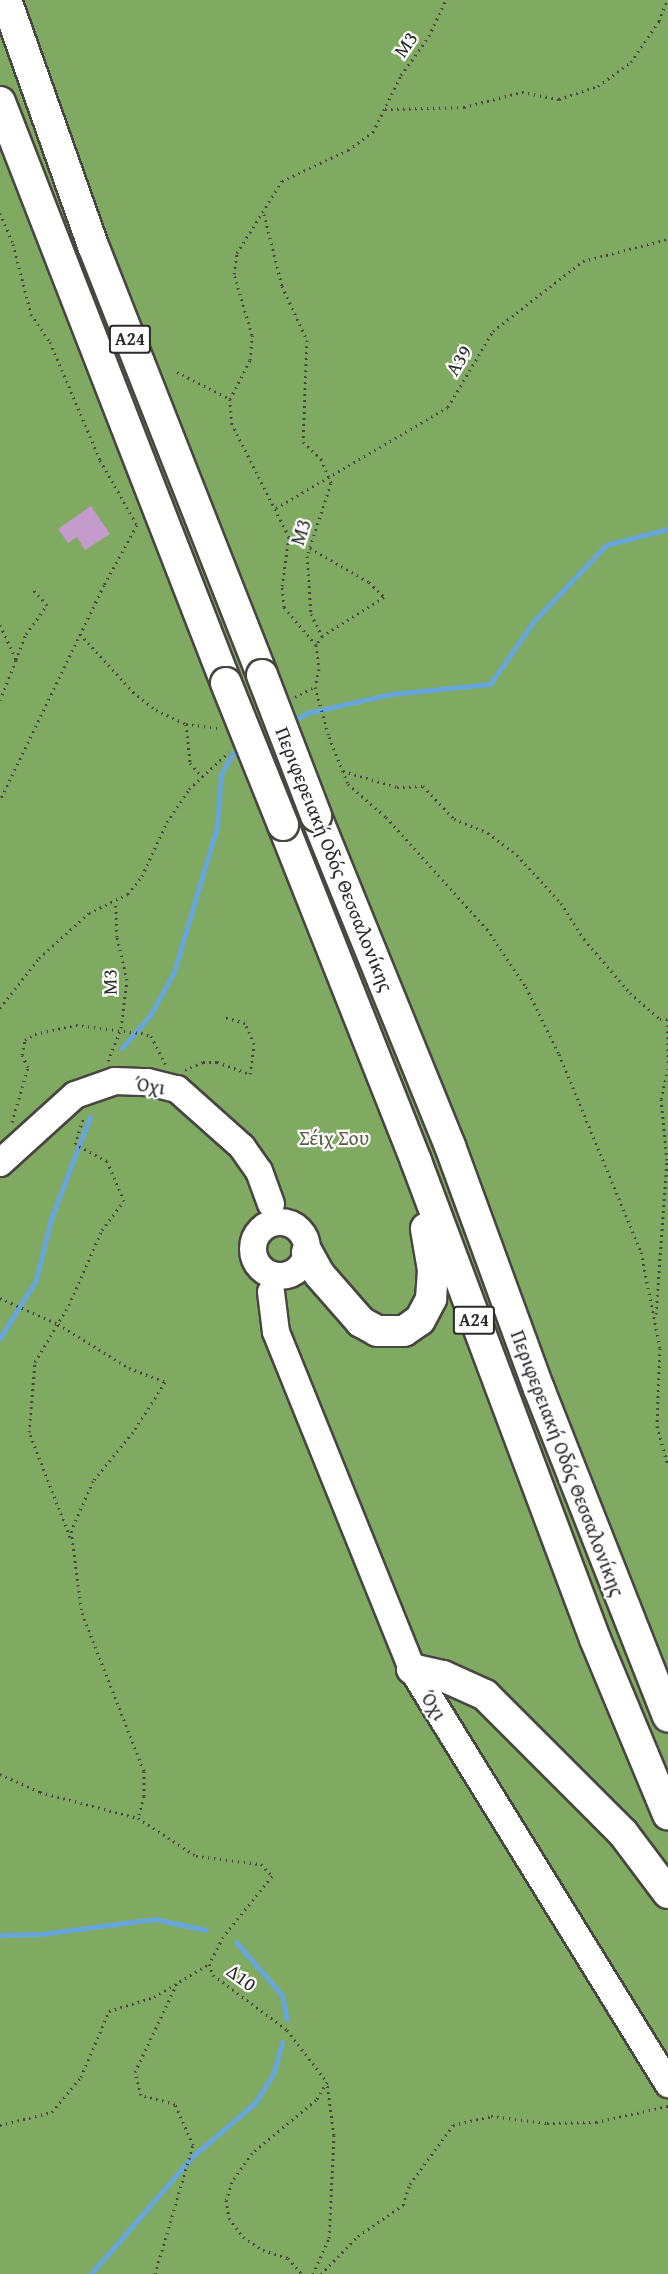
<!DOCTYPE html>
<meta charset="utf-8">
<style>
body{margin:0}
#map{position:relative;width:668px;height:2274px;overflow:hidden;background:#ece1bf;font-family:"Gentium Book Plus",serif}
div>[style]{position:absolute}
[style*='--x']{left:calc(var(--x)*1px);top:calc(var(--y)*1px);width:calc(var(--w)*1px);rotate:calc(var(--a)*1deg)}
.forest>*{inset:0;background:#80aa61}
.stream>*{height:5px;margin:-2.5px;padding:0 2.5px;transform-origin:2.5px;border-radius:2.5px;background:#67a6da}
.building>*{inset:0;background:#c59bcb}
.path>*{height:3px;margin-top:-1.5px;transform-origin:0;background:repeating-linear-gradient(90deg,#484641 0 1.5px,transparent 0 6px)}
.roads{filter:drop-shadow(2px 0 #484641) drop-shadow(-2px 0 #484641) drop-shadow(0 2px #484641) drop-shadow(0 -2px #484641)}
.secondary>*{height:26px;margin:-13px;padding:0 13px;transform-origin:13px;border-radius:13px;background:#fff}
.secondary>.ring{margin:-13px;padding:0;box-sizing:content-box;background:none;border:26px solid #fff;border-radius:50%}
.trunk>*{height:30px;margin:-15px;padding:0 15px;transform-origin:15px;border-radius:15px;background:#fff}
.bridges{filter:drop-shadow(2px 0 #484641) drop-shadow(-2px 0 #484641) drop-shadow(0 2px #484641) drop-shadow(0 -2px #484641)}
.trunk-bridge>*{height:30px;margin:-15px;padding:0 15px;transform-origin:15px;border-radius:15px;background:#fff}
span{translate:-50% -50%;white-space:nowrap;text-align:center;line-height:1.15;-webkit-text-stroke:4.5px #fff;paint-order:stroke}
.shield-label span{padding:2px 4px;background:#fff;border:2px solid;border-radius:4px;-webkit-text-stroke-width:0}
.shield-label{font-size:18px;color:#2b2b2b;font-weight:700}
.street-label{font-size:20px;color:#2b2b2b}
.park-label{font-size:20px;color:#546142}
</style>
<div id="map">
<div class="forest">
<i style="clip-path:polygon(0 0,668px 0,668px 2274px,0 2274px)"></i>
</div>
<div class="stream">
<i style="--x:289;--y:723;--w:21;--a:-29"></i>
<i style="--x:307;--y:713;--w:86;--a:-12.7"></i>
<i style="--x:391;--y:694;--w:100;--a:-5.8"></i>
<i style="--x:490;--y:684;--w:77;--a:-55.1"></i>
<i style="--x:534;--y:621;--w:105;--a:-46.5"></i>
<i style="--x:606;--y:545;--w:64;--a:-14.5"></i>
<i style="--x:122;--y:1048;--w:45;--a:-49.5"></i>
<i style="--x:151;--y:1014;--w:48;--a:-61.3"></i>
<i style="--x:174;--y:972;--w:151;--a:-73.5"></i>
<i style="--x:217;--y:827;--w:53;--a:-85.7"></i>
<i style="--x:221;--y:774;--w:24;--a:-60"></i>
<i style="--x:233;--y:753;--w:9;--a:-32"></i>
<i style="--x:0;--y:1338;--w:68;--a:-58.2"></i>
<i style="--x:36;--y:1280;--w:63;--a:-76.2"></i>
<i style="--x:51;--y:1219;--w:109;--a:-69.1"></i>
<i style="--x:0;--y:1935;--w:41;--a:-1.4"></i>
<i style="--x:41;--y:1934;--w:115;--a:-7.5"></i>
<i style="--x:155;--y:1919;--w:52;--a:12.2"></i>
<i style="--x:236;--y:1942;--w:70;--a:49"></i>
<i style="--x:282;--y:1995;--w:25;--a:79"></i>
<i style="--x:91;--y:2274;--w:156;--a:-49.2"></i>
<i style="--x:193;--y:2156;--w:82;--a:-40.5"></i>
<i style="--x:255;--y:2103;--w:36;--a:-58"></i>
<i style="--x:274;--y:2072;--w:31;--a:-75"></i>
</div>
<div class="building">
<i style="clip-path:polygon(91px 506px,110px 534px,85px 550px,77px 537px,68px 543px,58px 529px)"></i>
</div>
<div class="path">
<i style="--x:385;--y:109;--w:79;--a:-1.5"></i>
<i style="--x:464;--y:107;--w:60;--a:-14.5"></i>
<i style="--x:522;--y:92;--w:38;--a:11"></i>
<i style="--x:559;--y:99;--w:41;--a:-18.4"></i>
<i style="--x:598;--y:86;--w:41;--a:-36"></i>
<i style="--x:631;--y:62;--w:50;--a:-55.7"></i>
<i style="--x:659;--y:21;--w:22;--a:-69"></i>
<i style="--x:0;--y:213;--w:34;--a:67"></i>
<i style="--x:13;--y:244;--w:72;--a:75.6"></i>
<i style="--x:31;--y:314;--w:34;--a:56"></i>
<i style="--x:50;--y:342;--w:128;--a:67"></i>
<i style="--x:100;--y:460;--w:75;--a:60.4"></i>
<i style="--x:137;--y:525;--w:68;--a:118.8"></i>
<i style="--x:104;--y:585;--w:239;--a:115.8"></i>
<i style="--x:264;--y:214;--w:74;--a:76"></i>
<i style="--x:282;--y:286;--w:60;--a:65.2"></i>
<i style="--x:307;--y:340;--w:102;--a:92.2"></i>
<i style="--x:303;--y:442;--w:25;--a:43"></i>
<i style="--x:321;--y:459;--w:26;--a:67"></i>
<i style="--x:331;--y:483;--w:77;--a:108.2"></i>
<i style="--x:307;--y:556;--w:58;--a:86.1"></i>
<i style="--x:311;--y:614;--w:25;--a:63"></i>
<i style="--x:322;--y:636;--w:11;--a:124"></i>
<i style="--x:316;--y:645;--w:24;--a:83"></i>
<i style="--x:319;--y:669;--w:18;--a:103"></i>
<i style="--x:315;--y:687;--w:52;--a:74.4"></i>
<i style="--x:329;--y:737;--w:51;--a:68"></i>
<i style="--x:348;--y:784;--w:50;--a:41"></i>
<i style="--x:386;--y:817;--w:151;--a:48"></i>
<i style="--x:487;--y:929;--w:70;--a:56.1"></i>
<i style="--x:526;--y:987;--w:75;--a:63.8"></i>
<i style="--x:559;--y:1054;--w:214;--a:67.5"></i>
<i style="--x:641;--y:1252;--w:98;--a:78.8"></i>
<i style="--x:660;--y:1348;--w:78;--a:92.2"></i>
<i style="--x:657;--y:1426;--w:41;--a:74.6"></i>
<i style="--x:177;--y:372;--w:59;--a:27"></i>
<i style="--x:276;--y:508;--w:199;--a:-30.4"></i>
<i style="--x:448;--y:407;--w:88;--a:-59.4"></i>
<i style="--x:493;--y:331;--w:114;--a:-37.9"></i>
<i style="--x:583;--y:261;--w:88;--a:-14.5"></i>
<i style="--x:310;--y:548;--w:68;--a:30"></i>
<i style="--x:369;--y:582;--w:21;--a:45"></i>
<i style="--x:384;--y:597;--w:73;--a:147.8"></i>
<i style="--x:0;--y:625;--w:38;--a:65"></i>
<i style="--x:16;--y:660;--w:43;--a:111.8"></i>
<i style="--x:80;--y:634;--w:79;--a:47.6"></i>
<i style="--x:133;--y:692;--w:29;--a:38"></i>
<i style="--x:156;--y:710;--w:33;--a:25"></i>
<i style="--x:186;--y:724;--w:34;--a:7"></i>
<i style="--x:316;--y:645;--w:50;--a:-130.1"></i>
<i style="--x:284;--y:607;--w:21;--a:-95"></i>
<i style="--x:282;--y:586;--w:49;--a:-81.9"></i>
<i style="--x:289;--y:537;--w:127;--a:-116.8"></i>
<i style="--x:232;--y:424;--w:25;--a:-95"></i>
<i style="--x:230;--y:399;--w:44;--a:-62.9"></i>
<i style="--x:250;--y:360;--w:25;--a:-85"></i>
<i style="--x:252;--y:335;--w:64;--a:-106.4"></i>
<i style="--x:234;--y:274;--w:21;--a:-82"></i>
<i style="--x:237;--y:253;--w:85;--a:-58"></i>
<i style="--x:282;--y:181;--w:73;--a:-25.2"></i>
<i style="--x:348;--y:150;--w:31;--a:-36"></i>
<i style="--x:373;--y:132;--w:64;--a:-63.8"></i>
<i style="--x:401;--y:75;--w:48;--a:-54.3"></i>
<i style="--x:429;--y:36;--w:40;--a:-65"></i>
<i style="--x:16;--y:660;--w:28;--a:-69"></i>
<i style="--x:26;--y:634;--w:36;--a:-54"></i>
<i style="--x:47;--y:605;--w:24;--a:-132"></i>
<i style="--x:295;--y:697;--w:22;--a:-27"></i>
<i style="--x:186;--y:724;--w:39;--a:84"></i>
<i style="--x:190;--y:763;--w:18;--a:49"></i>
<i style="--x:343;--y:771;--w:56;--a:16.5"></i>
<i style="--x:397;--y:787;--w:26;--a:-2"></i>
<i style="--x:423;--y:786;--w:45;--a:46.8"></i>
<i style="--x:454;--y:819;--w:37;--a:22"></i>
<i style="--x:488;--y:833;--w:36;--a:37"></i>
<i style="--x:517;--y:855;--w:65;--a:47.5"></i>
<i style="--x:561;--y:903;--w:43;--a:57.4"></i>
<i style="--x:584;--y:939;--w:71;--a:49.6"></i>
<i style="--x:630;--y:993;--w:40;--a:41"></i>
<i style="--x:660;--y:1019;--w:8;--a:0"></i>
<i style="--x:0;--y:1008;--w:63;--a:-52"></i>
<i style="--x:39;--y:958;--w:67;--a:-42"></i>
<i style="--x:89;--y:913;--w:43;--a:-26"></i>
<i style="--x:128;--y:894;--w:23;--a:-52"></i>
<i style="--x:142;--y:876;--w:60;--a:-65.2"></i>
<i style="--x:167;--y:822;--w:40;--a:-56"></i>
<i style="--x:189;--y:789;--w:54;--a:-42.8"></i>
<i style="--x:667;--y:1019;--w:44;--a:88.7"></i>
<i style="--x:108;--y:1061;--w:35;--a:-68"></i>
<i style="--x:121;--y:1028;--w:48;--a:-82.9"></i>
<i style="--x:127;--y:980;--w:44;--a:-103.1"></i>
<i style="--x:117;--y:937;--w:34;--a:-92"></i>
<i style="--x:185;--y:1070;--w:20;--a:-24"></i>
<i style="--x:203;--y:1062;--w:14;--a:0"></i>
<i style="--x:217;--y:1062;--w:35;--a:20"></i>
<i style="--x:250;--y:1074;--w:30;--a:-82"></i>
<i style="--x:254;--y:1044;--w:23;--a:-113"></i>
<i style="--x:245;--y:1023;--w:22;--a:-164"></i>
<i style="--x:12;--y:1122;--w:57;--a:-73.8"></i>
<i style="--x:28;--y:1067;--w:13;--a:-117"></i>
<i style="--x:22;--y:1055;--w:15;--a:-79"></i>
<i style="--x:25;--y:1040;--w:12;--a:-31"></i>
<i style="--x:35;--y:1034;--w:42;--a:-12.4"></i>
<i style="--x:76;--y:1025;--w:65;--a:7"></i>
<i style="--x:141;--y:1033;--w:10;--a:17"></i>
<i style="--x:151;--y:1036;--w:33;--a:63"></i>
<i style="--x:0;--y:1298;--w:64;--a:24.1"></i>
<i style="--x:58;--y:1324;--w:84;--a:31.8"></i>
<i style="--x:129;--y:1368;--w:39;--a:21"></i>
<i style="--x:165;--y:1382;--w:59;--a:122.6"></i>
<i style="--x:133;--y:1432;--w:63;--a:129.2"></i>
<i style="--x:93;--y:1481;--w:55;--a:113.7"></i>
<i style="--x:71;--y:1531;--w:83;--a:82.4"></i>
<i style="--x:82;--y:1613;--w:170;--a:68.6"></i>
<i style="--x:144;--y:1771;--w:25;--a:90"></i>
<i style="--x:144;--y:1796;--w:23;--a:105"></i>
<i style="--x:656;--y:1314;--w:154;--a:-85.9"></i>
<i style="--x:667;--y:1160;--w:61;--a:-95.6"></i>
<i style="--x:661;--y:1099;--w:31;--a:-77"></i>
<i style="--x:70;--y:1537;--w:113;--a:-111.3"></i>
<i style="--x:29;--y:1432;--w:70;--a:-85.1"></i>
<i style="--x:35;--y:1362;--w:66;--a:-59.2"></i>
<i style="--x:69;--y:1305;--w:82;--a:-66.3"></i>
<i style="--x:102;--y:1230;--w:36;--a:-53"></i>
<i style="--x:124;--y:1201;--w:43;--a:-113"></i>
<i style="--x:107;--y:1161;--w:36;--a:-152"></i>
<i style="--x:75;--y:1144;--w:28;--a:-72"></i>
<i style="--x:0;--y:1774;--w:44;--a:24.2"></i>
<i style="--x:40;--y:1792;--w:101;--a:14.9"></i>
<i style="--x:138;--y:1818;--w:69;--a:33.2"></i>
<i style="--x:196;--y:1856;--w:65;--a:7"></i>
<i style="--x:261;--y:1864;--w:16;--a:47"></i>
<i style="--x:272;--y:1876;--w:78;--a:128.8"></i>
<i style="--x:223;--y:1937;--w:30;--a:117"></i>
<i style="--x:209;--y:1964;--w:12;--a:70"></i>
<i style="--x:213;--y:1975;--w:92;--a:36.6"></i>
<i style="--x:287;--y:2030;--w:66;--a:52.4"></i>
<i style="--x:327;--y:2082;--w:21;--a:121"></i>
<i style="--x:316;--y:2100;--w:83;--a:140.4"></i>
<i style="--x:252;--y:2153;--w:35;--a:125"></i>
<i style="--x:232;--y:2182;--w:19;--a:108"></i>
<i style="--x:226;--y:2200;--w:18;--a:81"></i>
<i style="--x:229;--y:2218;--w:24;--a:54"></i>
<i style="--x:243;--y:2237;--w:24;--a:33"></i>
<i style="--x:263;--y:2250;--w:26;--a:18"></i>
<i style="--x:288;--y:2258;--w:21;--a:49"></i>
<i style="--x:0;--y:2125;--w:54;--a:-14"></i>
<i style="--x:52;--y:2112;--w:45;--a:-50.4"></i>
<i style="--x:81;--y:2077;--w:72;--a:-67"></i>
<i style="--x:109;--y:2011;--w:47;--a:-17.3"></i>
<i style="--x:154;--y:1997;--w:64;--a:-31"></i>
<i style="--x:155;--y:2274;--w:134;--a:-73.6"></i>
<i style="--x:193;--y:2145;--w:45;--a:-113.7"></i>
<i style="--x:175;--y:2104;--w:35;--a:-165"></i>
<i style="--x:141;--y:2095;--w:24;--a:-105"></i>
<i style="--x:135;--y:2072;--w:98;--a:-64.7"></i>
<i style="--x:313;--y:2274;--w:39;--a:-66"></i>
<i style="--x:329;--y:2238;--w:103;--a:-87.2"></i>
<i style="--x:334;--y:2135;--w:51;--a:-97.8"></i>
<i style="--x:321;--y:2274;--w:53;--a:-45.8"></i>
<i style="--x:358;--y:2236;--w:55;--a:-34.6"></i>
<i style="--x:403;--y:2205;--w:22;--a:-72"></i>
<i style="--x:410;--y:2184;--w:73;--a:-53.9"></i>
<i style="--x:453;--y:2125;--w:39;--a:-13"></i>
<i style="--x:491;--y:2116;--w:56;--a:7.1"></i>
<i style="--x:547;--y:2123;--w:49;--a:-1.2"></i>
<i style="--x:596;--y:2122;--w:74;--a:-12.5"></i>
</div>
<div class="roads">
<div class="secondary">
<i style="--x:0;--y:1163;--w:101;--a:-42.2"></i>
<i style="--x:75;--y:1095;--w:42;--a:-19.3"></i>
<i style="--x:115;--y:1081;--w:33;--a:2"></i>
<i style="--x:148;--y:1082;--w:30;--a:14"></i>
<i style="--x:177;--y:1089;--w:87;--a:41.7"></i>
<i style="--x:242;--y:1147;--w:29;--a:55"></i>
<i style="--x:259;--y:1171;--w:35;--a:70"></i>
<i class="ring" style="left:253px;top:1222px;width:28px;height:28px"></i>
<i style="--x:271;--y:1292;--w:40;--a:82.9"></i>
<i style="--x:276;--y:1332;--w:363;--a:68"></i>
<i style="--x:412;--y:1669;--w:488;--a:58.3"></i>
</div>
<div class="trunk">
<i style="--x:6;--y:0;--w:263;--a:70.5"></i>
<i style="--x:94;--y:248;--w:459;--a:68.5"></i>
<i style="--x:0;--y:102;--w:623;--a:68.74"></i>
<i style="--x:316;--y:816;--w:356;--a:67.9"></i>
<i style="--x:450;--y:1146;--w:259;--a:69.9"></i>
<i style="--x:539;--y:1389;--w:352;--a:68.5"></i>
<i style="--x:283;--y:825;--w:361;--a:68.4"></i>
<i style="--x:416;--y:1161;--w:510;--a:69.47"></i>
<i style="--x:595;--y:1639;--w:190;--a:67.4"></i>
<i style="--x:307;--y:1252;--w:25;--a:61"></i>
<i style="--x:319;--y:1274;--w:64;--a:48.8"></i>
<i style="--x:361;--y:1322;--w:18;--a:29"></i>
<i style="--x:377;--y:1331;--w:27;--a:0"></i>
<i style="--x:404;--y:1331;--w:19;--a:-35"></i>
<i style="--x:420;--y:1320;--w:24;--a:-62"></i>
<i style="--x:431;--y:1299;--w:29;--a:-86"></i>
<i style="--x:433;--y:1270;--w:42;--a:-99.7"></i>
<i style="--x:412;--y:1669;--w:32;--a:13"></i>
<i style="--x:443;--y:1676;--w:46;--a:24.3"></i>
<i style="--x:485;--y:1695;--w:195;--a:45"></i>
<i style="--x:623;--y:1833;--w:75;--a:53.1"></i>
</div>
</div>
<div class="bridges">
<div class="trunk-bridge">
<i style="--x:262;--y:675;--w:151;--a:69"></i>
<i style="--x:226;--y:683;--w:153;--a:68.1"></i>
</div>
</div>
<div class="shield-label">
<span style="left:130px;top:339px">Α24</span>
<span style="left:474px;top:1320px">Α24</span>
</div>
<div class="street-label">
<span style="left:405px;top:44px;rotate:-55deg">Μ3</span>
<span style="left:458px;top:360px;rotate:-59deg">Α39</span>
<span style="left:300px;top:532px;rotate:-72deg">Μ3</span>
<span style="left:335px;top:859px;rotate:68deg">Περιφερειακή Οδός Θεσσαλονίκης</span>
<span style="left:109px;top:982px;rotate:-91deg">Μ3</span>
<span style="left:150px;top:1085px;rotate:9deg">Όχι</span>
<span style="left:568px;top:1463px;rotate:69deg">Περιφερειακή Οδός Θεσσαλονίκης</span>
<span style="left:434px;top:1705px;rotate:58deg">Όχι</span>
<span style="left:242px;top:1977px;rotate:36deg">Δ10</span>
</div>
<div class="park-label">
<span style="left:334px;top:1137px">Σέιχ Σου</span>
</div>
</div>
